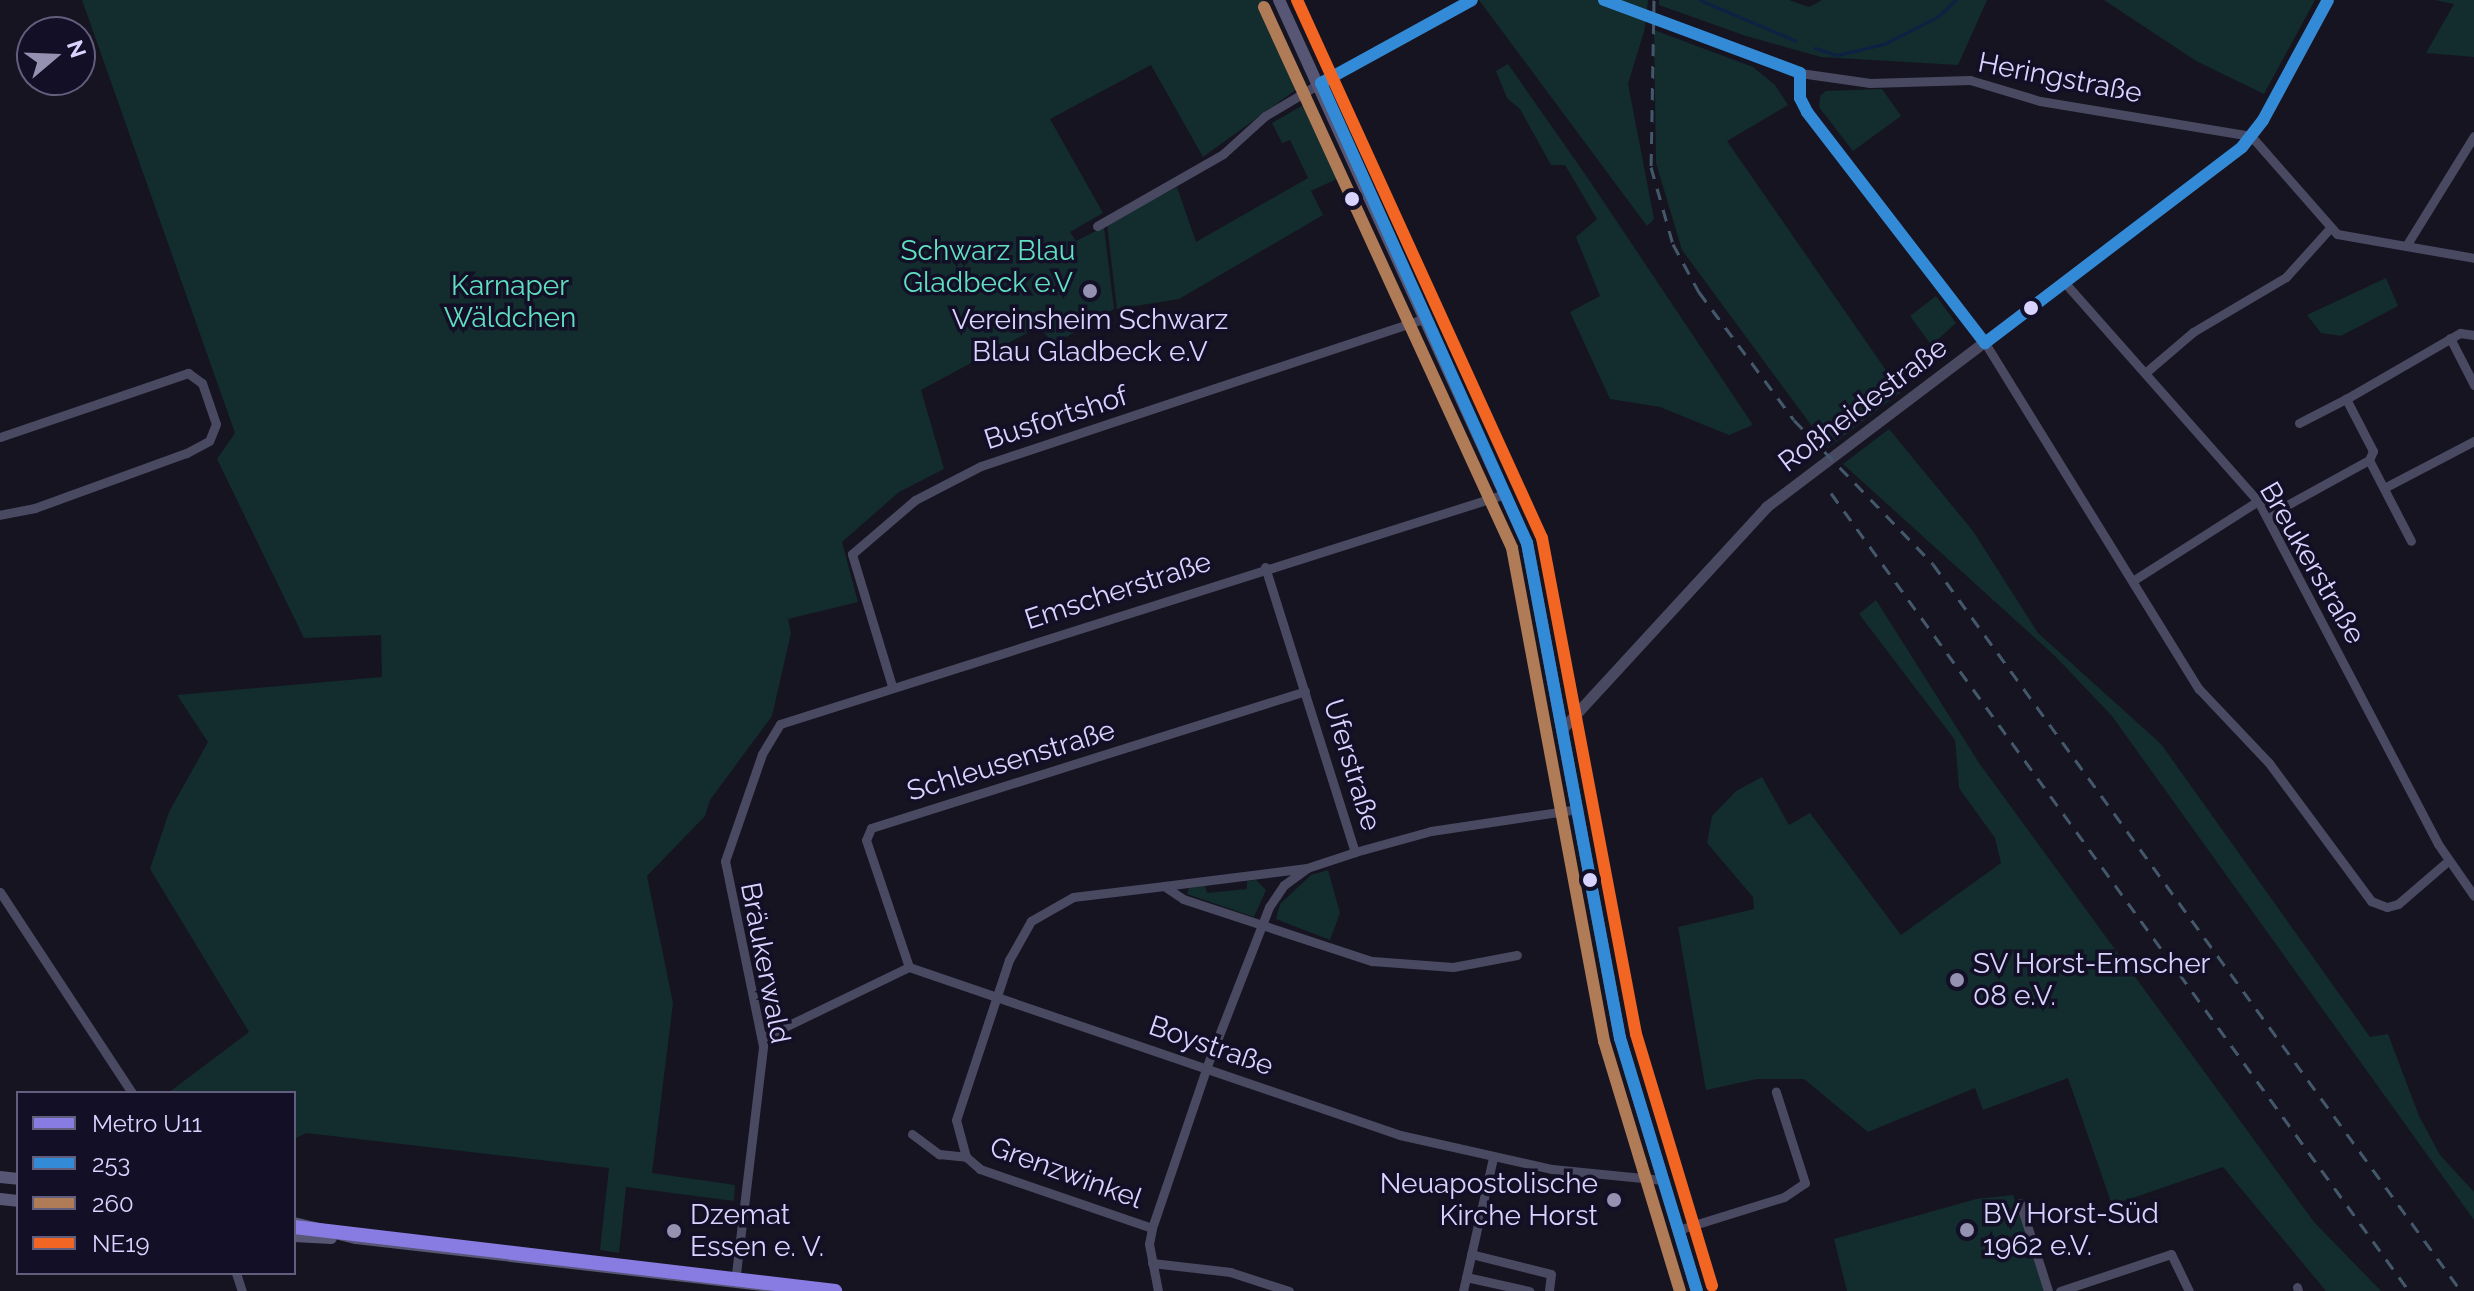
<!DOCTYPE html>
<meta charset="utf-8">
<style>
body{margin:0}
#map{position:relative;width:2474px;height:1291px;overflow:hidden;background:#161421;font-family:Raleway,sans-serif}
div>[style]{position:absolute}
[style*='--x']{left:calc(var(--x)*1px);top:calc(var(--y)*1px);width:calc(var(--w)*1px);rotate:calc(var(--a)*1deg)}
.green>*{inset:0;background:#132c2d}
.stream>*{height:3px;margin:-1.5px;padding:0 1.5px;transform-origin:1.5px;border-radius:1.5px;background:#0d2144}
.minor>*{height:9px;margin:-4.5px;padding:0 4.5px;transform-origin:4.5px;border-radius:4.5px;background:#4a4962}
.tertiary>*{height:11px;margin:-5.5px;padding:0 5.5px;transform-origin:5.5px;border-radius:5.5px;background:#4a4962}
.secondary>*{height:12px;margin:-6px;padding:0 6px;transform-origin:6px;border-radius:6px;background:#575674}
.rail>*{height:3px;margin-top:-1.5px;transform-origin:0;background:repeating-linear-gradient(90deg,#43596b 0 12px,transparent 0 22px)}
.bus-1>*{height:12px;margin:-6px;padding:0 6px;transform-origin:6px;border-radius:6px;background:#338bd7}
.bus-2>*{height:12px;margin:-6px;padding:0 6px;transform-origin:6px;border-radius:6px;background:#b07c57}
.bus-3>*{height:12px;margin:-6px;padding:0 6px;transform-origin:6px;border-radius:6px;background:#f26522}
.metro-1>*{height:14px;margin:-7px;padding:0 7px;transform-origin:7px;border-radius:7px;background:#887ce2}
.dots>*{width:22px;height:22px;translate:-50% -50%;box-sizing:border-box;border:4px solid #130f26;border-radius:50%}
span{translate:-50% -50%;white-space:nowrap;text-align:center;line-height:1.15;-webkit-text-stroke:7px #130f26;paint-order:stroke}
.street-label{font-size:28px;color:#d9d4ff}
.park-label{font-size:28px;color:#5fe0c0}
.poi-label{font-size:28px;color:#d9d4ff}
.left{translate:0 -50%;text-align:left}
.right{translate:-100% -50%;text-align:right}
.legend{position:absolute;left:16px;top:1091px;width:280px;height:184px;box-sizing:border-box;background:#130f26;border:2px solid #625e7d;margin:0;padding:10px 14px;list-style:none;font-size:24px;color:#d9d4ff}
.legend li{display:flex;align-items:center;gap:16px;height:40px}
.legend b{width:40px;border:2px solid #625e7d}
.north{position:absolute;left:16px;top:16px;width:80px;height:80px;box-sizing:border-box;background:#130f26;border:2px solid #625e7d;border-radius:50%;rotate:71deg;font-size:22px;font-weight:700;line-height:32px;text-align:center;color:#d9d4ff}
.north::after{content:'';display:block;margin:auto;width:28px;height:36px;background:#9591b1;clip-path:polygon(50% 0,100% 100%,50% 72%,0 100%)}
</style>
<div id="map">
<div class="green">
<i style="clip-path:polygon(82px 0,1263px 0,1281px 30px,1301px 86px,1203px 157px,1151px 65px,1050px 119px,1103px 213px,1070px 232px,1076px 241px,1104px 227px,1114px 309px,1053px 345px,1040px 326px,921px 390px,944px 469px,899px 492px,842px 542px,858px 602px,788px 619px,791px 633px,772px 716px,710px 800px,705px 816px,647px 876px,673px 1003px,652px 1173px,735px 1185px,734px 1201px,626px 1187px,619px 1253px,600px 1250px,609px 1168px,306px 1133px,294px 1139px,294px 1093px,168px 1093px,249px 1032px,150px 869px,169px 812px,208px 742px,177px 695px,382px 677px,381px 635px,304px 638px,217px 459px,235px 433px)"></i>
<i style="clip-path:polygon(1479px 0,1648px 0,1645px 28px,1628px 84px,1654px 219px,1647px 226px)"></i>
<i style="clip-path:polygon(1659px 0,1789px 0,1809px 7px,1822px 0,1987px 0,1958px 65px,1821px 57px,1746px 36px,1659px 5px)"></i>
<i style="clip-path:polygon(2104px 0,2315px 0,2264px 94px,2196px 61px)"></i>
<i style="clip-path:polygon(2435px 0,2474px 0,2474px 57px,2426px 53px,2454px 4px)"></i>
<i style="clip-path:polygon(1654px 30px,1753px 67px,1775px 85px,1788px 105px,1727px 141px,1901px 392px,1828px 448px,1682px 250px,1656px 163px)"></i>
<i style="clip-path:polygon(1508px 64px,1587px 177px,1753px 425px,1729px 435px,1660px 407px,1610px 399px,1570px 312px,1600px 296px,1576px 237px,1597px 219px,1565px 165px,1551px 165px,1520px 109px,1507px 98px,1496px 71px)"></i>
<i style="clip-path:polygon(1882px 89px,1901px 116px,1853px 151px,1819px 107px,1820px 96px,1826px 91px)"></i>
<i style="clip-path:polygon(1310px 101px,1334px 154px,1339px 178px,1311px 191px,1323px 215px,1179px 299px,1117px 309px,1107px 224px,1177px 187px,1196px 242px,1308px 178px,1290px 140px,1282px 143px,1272px 123px)"></i>
<i style="clip-path:polygon(2386px 278px,2398px 306px,2341px 336px,2321px 333px,2307px 315px)"></i>
<i style="clip-path:polygon(1936px 296px,1956px 323px,1936px 341px,1942px 349px,1937px 353px,1910px 316px)"></i>
<i style="clip-path:polygon(1889px 429px,1973px 531px,2038px 633px,2161px 744px,2370px 1037px,2388px 1034px,2419px 1116px,2440px 1155px,2474px 1192px,2474px 1220px,2112px 716px,2055px 656px,1843px 464px)"></i>
<i style="clip-path:polygon(1876px 600px,1979px 763px,2314px 1222px,2381px 1291px,2326px 1291px,2223px 1167px,2112px 1205px,2068px 1078px,1983px 1110px,1975px 1088px,1868px 1132px,1804px 1079px,1757px 1079px,1706px 1090px,1678px 927px,1754px 909px,1753px 897px,1707px 843px,1712px 816px,1736px 791px,1762px 777px,1789px 825px,1810px 813px,1901px 935px,2001px 863px,1995px 838px,1959px 788px,1955px 740px,1859px 614px)"></i>
<i style="clip-path:polygon(1328px 870px,1340px 913px,1330px 940px,1276px 919px,1280px 904px,1311px 875px)"></i>
<i style="clip-path:polygon(1256px 880px,1266px 890px,1254px 917px,1187px 894px,1189px 888px,1205px 886px,1207px 893px,1247px 889px,1247px 881px)"></i>
<i style="clip-path:polygon(2013px 1195px,2044px 1291px,1847px 1291px,1834px 1239px,1976px 1199px)"></i>
</div>
<div class="stream">
<i style="--x:1700;--y:0;--w:104;--a:23.1"></i>
<i style="--x:1815;--y:48;--w:23;--a:18"></i>
<i style="--x:1837;--y:55;--w:48;--a:-13.2"></i>
<i style="--x:1884;--y:44;--w:59;--a:-27"></i>
<i style="--x:1937;--y:17;--w:25;--a:-42"></i>
</div>
<div class="minor">
<i style="--x:1604;--y:0;--w:209;--a:20.4"></i>
<i style="--x:1800;--y:73;--w:71;--a:8.1"></i>
<i style="--x:1870;--y:83;--w:100;--a:-1.7"></i>
<i style="--x:1970;--y:80;--w:73;--a:16.7"></i>
<i style="--x:2040;--y:101;--w:214;--a:9.4"></i>
<i style="--x:2251;--y:136;--w:130;--a:48.7"></i>
<i style="--x:2337;--y:234;--w:139;--a:9.9"></i>
<i style="--x:1800;--y:73;--w:25;--a:90"></i>
<i style="--x:1800;--y:98;--w:16;--a:63"></i>
<i style="--x:1807;--y:112;--w:292;--a:52.4"></i>
<i style="--x:1985;--y:343;--w:407;--a:58.3"></i>
<i style="--x:2199;--y:689;--w:102;--a:46.6"></i>
<i style="--x:2269;--y:763;--w:172;--a:53.5"></i>
<i style="--x:2371;--y:901;--w:17;--a:21"></i>
<i style="--x:2387;--y:907;--w:11;--a:-15"></i>
<i style="--x:2398;--y:904;--w:66;--a:-40.7"></i>
<i style="--x:1097;--y:226;--w:145;--a:-29.7"></i>
<i style="--x:1223;--y:154;--w:57;--a:-42.1"></i>
<i style="--x:1265;--y:116;--w:55;--a:-30.8"></i>
<i style="--x:1312;--y:88;--w:183;--a:-28.8"></i>
<i style="--x:2406;--y:246;--w:129;--a:-58.3"></i>
<i style="--x:2065;--y:283;--w:291;--a:48.5"></i>
<i style="--x:2258;--y:501;--w:387;--a:62.3"></i>
<i style="--x:2438;--y:844;--w:63;--a:55.3"></i>
<i style="--x:2450;--y:338;--w:53;--a:62.9"></i>
<i style="--x:2145;--y:373;--w:63;--a:-40.5"></i>
<i style="--x:2193;--y:332;--w:108;--a:-30.6"></i>
<i style="--x:2286;--y:277;--w:67;--a:-48"></i>
<i style="--x:2299;--y:423;--w:53;--a:-27.1"></i>
<i style="--x:0;--y:437;--w:199;--a:-18.8"></i>
<i style="--x:188;--y:373;--w:17;--a:36"></i>
<i style="--x:202;--y:383;--w:43;--a:71.1"></i>
<i style="--x:216;--y:424;--w:18;--a:112"></i>
<i style="--x:209;--y:441;--w:26;--a:152"></i>
<i style="--x:186;--y:453;--w:161;--a:160"></i>
<i style="--x:35;--y:508;--w:36;--a:169"></i>
<i style="--x:2369;--y:460;--w:91;--a:62.6"></i>
<i style="--x:2384;--y:488;--w:102;--a:-27.6"></i>
<i style="--x:2267;--y:516;--w:116;--a:-28.8"></i>
<i style="--x:2369;--y:460;--w:10;--a:-66"></i>
<i style="--x:2373;--y:451;--w:59;--a:-117.4"></i>
<i style="--x:2346;--y:399;--w:132;--a:-30.1"></i>
<i style="--x:2460;--y:333;--w:14;--a:8"></i>
<i style="--x:1265;--y:567;--w:299;--a:72.5"></i>
<i style="--x:1355;--y:852;--w:79;--a:-15.4"></i>
<i style="--x:1431;--y:831;--w:149;--a:-8.5"></i>
<i style="--x:2134;--y:580;--w:147;--a:-32.5"></i>
<i style="--x:892;--y:686;--w:138;--a:-106.9"></i>
<i style="--x:852;--y:554;--w:83;--a:-40.6"></i>
<i style="--x:915;--y:500;--w:74;--a:-27.3"></i>
<i style="--x:981;--y:466;--w:466;--a:-18.4"></i>
<i style="--x:1307;--y:868;--w:144;--a:172.8"></i>
<i style="--x:1164;--y:886;--w:23;--a:34"></i>
<i style="--x:1183;--y:899;--w:199;--a:18.2"></i>
<i style="--x:1372;--y:961;--w:81;--a:4.2"></i>
<i style="--x:1453;--y:967;--w:65;--a:-10.6"></i>
<i style="--x:0;--y:892;--w:240;--a:56.7"></i>
<i style="--x:909;--y:967;--w:134;--a:-108.7"></i>
<i style="--x:866;--y:840;--w:13;--a:-67"></i>
<i style="--x:871;--y:828;--w:455;--a:-17.5"></i>
<i style="--x:762;--y:1038;--w:163;--a:-25.8"></i>
<i style="--x:909;--y:967;--w:519;--a:18.89"></i>
<i style="--x:1400;--y:1135;--w:156;--a:12.6"></i>
<i style="--x:1552;--y:1169;--w:111;--a:5.7"></i>
<i style="--x:912;--y:1134;--w:34;--a:37"></i>
<i style="--x:939;--y:1154;--w:27;--a:6"></i>
<i style="--x:2020;--y:1203;--w:92;--a:72.3"></i>
<i style="--x:1152;--y:1228;--w:182;--a:-161.1"></i>
<i style="--x:980;--y:1169;--w:18;--a:-139"></i>
<i style="--x:966;--y:1157;--w:38;--a:-105"></i>
<i style="--x:956;--y:1120;--w:169;--a:-71.7"></i>
<i style="--x:1009;--y:960;--w:45;--a:-60.6"></i>
<i style="--x:1031;--y:921;--w:48;--a:-29.7"></i>
<i style="--x:1073;--y:897;--w:92;--a:-6.9"></i>
<i style="--x:1678;--y:1230;--w:111;--a:-17.3"></i>
<i style="--x:1784;--y:1197;--w:25;--a:-34"></i>
<i style="--x:1805;--y:1183;--w:96;--a:-107.7"></i>
<i style="--x:1471;--y:1254;--w:82;--a:14"></i>
<i style="--x:1551;--y:1274;--w:17;--a:97"></i>
<i style="--x:1152;--y:1263;--w:79;--a:6.6"></i>
<i style="--x:1230;--y:1272;--w:62;--a:17.9"></i>
<i style="--x:236;--y:1273;--w:19;--a:72"></i>
<i style="--x:1466;--y:1277;--w:65;--a:12.5"></i>
<i style="--x:735;--y:1282;--w:238;--a:-83.2"></i>
<i style="--x:763;--y:1046;--w:189;--a:-101.6"></i>
<i style="--x:725;--y:861;--w:113;--a:-70.9"></i>
<i style="--x:762;--y:754;--w:35;--a:-59"></i>
<i style="--x:780;--y:724;--w:761;--a:-17.6"></i>
<i style="--x:2297;--y:1287;--w:4;--a:76"></i>
<i style="--x:1158;--y:1291;--w:48;--a:-100.8"></i>
<i style="--x:1149;--y:1244;--w:16;--a:-79"></i>
<i style="--x:1152;--y:1228;--w:171;--a:-71.2"></i>
<i style="--x:1207;--y:1066;--w:171;--a:-68.7"></i>
<i style="--x:1269;--y:907;--w:27;--a:-56"></i>
<i style="--x:1284;--y:885;--w:29;--a:-36"></i>
<i style="--x:1307;--y:868;--w:51;--a:-18.4"></i>
<i style="--x:1463;--y:1291;--w:136;--a:-77.3"></i>
<i style="--x:2060;--y:1291;--w:117;--a:-18.4"></i>
<i style="--x:2171;--y:1254;--w:41;--a:64.1"></i>
</div>
<div class="tertiary">
<i style="--x:1564;--y:727;--w:299;--a:-47.4"></i>
<i style="--x:1766;--y:507;--w:597;--a:-37.1"></i>
<i style="--x:2242;--y:147;--w:34;--a:-52"></i>
<i style="--x:2263;--y:120;--w:136;--a:-61.6"></i>
</div>
<div class="secondary">
<i style="--x:1279;--y:0;--w:597;--a:65.45"></i>
<i style="--x:1527;--y:543;--w:504;--a:79.36"></i>
<i style="--x:1620;--y:1038;--w:264;--a:73.1"></i>
<i style="--x:0;--y:1177;--w:18;--a:6"></i>
<i style="--x:0;--y:1199;--w:18;--a:6"></i>
<i style="--x:294;--y:1223;--w:64;--a:13.6"></i>
<i style="--x:356;--y:1238;--w:461;--a:6.6"></i>
<i style="--x:294;--y:1236;--w:37;--a:3"></i>
</div>
<div class="rail">
<i style="--x:1654;--y:0;--w:167;--a:91"></i>
<i style="--x:1651;--y:167;--w:80;--a:74.1"></i>
<i style="--x:1673;--y:244;--w:55;--a:61.6"></i>
<i style="--x:1699;--y:292;--w:159;--a:53.4"></i>
<i style="--x:1794;--y:420;--w:200;--a:46"></i>
<i style="--x:1933;--y:564;--w:899;--a:54.01"></i>
<i style="--x:1831;--y:493;--w:985;--a:54.08"></i>
</div>
<div class="bus-1">
<i style="--x:1604;--y:0;--w:209;--a:20.4"></i>
<i style="--x:1800;--y:73;--w:25;--a:90"></i>
<i style="--x:1800;--y:98;--w:16;--a:63"></i>
<i style="--x:1807;--y:112;--w:292;--a:52.4"></i>
<i style="--x:1321;--y:83;--w:504;--a:65.88"></i>
<i style="--x:1527;--y:543;--w:504;--a:79.36"></i>
<i style="--x:1620;--y:1038;--w:264;--a:73.1"></i>
<i style="--x:1321;--y:83;--w:172;--a:-28.8"></i>
<i style="--x:1985;--y:343;--w:323;--a:-37.3"></i>
<i style="--x:2242;--y:147;--w:34;--a:-52"></i>
<i style="--x:2263;--y:120;--w:136;--a:-61.6"></i>
</div>
<div class="bus-2">
<i style="--x:1264;--y:7;--w:595;--a:65.37"></i>
<i style="--x:1512;--y:548;--w:502;--a:79.43"></i>
<i style="--x:1604;--y:1041;--w:261;--a:73.1"></i>
</div>
<div class="bus-3">
<i style="--x:1297;--y:0;--w:591;--a:65.52"></i>
<i style="--x:1542;--y:538;--w:505;--a:79.27"></i>
<i style="--x:1636;--y:1034;--w:263;--a:73.2"></i>
</div>
<div class="metro-1">
<i style="--x:294;--y:1227;--w:545;--a:6.75"></i>
</div>
<div class="dots">
<i style="left:1352px;top:199px;background:#d9d4ff"></i>
<i style="left:1090px;top:291px;background:#9591b1"></i>
<i style="left:2031px;top:308px;background:#d9d4ff"></i>
<i style="left:1590px;top:880px;background:#d9d4ff"></i>
<i style="left:1957px;top:980px;background:#9591b1"></i>
<i style="left:1614px;top:1200px;background:#9591b1"></i>
<i style="left:1967px;top:1230px;background:#9591b1"></i>
<i style="left:674px;top:1231px;background:#9591b1"></i>
</div>
<div class="street-label">
<span style="left:2060px;top:78px;rotate:11deg">Heringstraße</span>
<span style="left:1863px;top:405px;rotate:-37deg">Roßheidestraße</span>
<span style="left:1056px;top:418px;rotate:-18deg">Busfortshof</span>
<span style="left:2312px;top:563px;rotate:60deg">Breukerstraße</span>
<span style="left:1118px;top:591px;rotate:-18deg">Emscherstraße</span>
<span style="left:1011px;top:761px;rotate:-17deg">Schleusenstraße</span>
<span style="left:1352px;top:765px;rotate:73deg">Uferstraße</span>
<span style="left:765px;top:963px;rotate:79deg">Bräukerwald</span>
<span style="left:1211px;top:1046px;rotate:19deg">Boystraße</span>
<span style="left:1066px;top:1173px;rotate:20deg">Grenzwinkel</span>
</div>
<div class="park-label">
<span style="left:988px;top:267px">Schwarz Blau<br>Gladbeck e.V</span>
<span style="left:510px;top:302px">Karnaper<br>Wäldchen</span>
</div>
<div class="poi-label">
<span style="left:1090px;top:336px">Vereinsheim Schwarz<br>Blau Gladbeck e.V</span>
<span class="left" style="left:1973px;top:980px">SV Horst-Emscher<br>08 e.V.</span>
<span class="right" style="left:1598px;top:1200px">Neuapostolische<br>Kirche Horst</span>
<span class="left" style="left:1983px;top:1230px">BV Horst-Süd<br>1962 e.V.</span>
<span class="left" style="left:690px;top:1231px">Dzemat<br>Essen e. V.</span>
</div>
<ul class="legend">
<li><b style="height:10px;background:#887ce2"></b>Metro U11</li>
<li><b style="height:10px;background:#338bd7"></b>253</li>
<li><b style="height:10px;background:#b07c57"></b>260</li>
<li><b style="height:10px;background:#f26522"></b>NE19</li>
</ul>
<div class="north">N</div>
</div>
